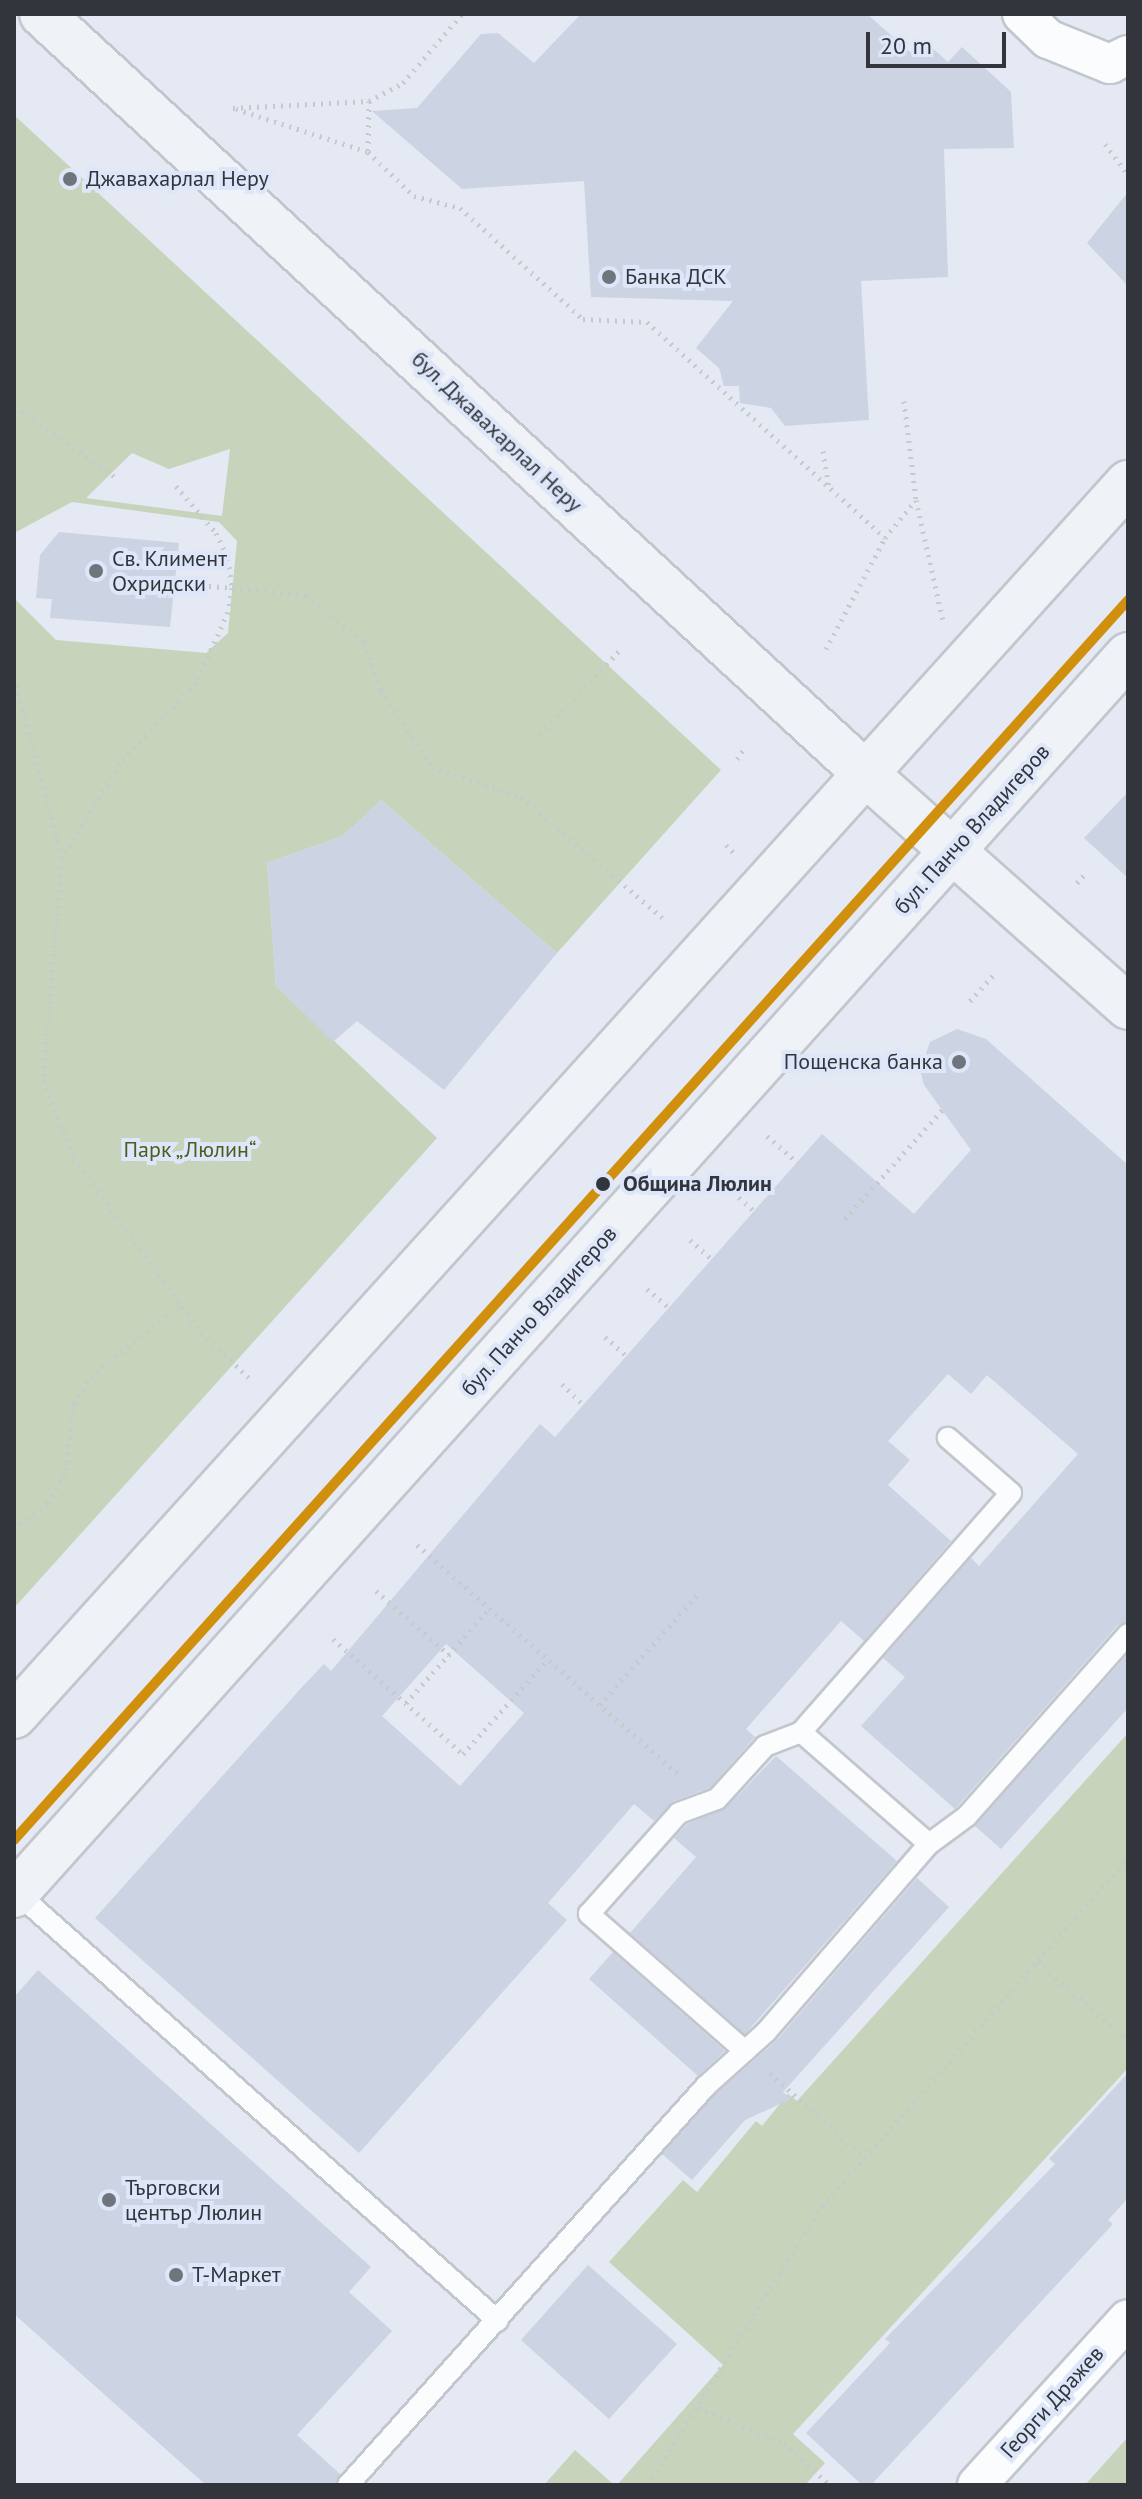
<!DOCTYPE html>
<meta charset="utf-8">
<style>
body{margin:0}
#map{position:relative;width:1142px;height:2499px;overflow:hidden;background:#e4e9f3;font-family:"PT Sans",sans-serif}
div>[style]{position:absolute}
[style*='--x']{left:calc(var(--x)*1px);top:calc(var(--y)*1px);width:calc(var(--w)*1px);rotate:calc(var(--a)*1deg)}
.green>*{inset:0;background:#c7d3bb}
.building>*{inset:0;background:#ccd3e2}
.path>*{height:5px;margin-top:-2.5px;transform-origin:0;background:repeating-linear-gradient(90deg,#c8c9cc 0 2px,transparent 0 8px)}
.roads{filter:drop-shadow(2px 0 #c2c6cd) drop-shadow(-2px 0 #c2c6cd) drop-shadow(0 2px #c2c6cd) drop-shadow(0 -2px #c2c6cd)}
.lane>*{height:20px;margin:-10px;padding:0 10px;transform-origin:10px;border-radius:10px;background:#fbfcfd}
.street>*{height:38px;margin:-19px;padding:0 19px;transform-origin:19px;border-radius:19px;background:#fbfcfd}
.secondary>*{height:44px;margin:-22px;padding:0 22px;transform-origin:22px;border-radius:22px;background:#eff2f6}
.tram-1>*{height:10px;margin:-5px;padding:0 5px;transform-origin:5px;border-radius:5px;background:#d08f0c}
.dots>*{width:22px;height:22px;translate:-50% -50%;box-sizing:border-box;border:4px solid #dee7f9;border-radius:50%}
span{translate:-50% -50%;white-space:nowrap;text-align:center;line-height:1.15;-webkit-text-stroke:8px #dee7f9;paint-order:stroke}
.poi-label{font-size:22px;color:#32353c}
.left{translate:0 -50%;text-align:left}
.right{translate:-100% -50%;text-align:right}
.street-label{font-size:22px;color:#32353c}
.park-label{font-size:22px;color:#4b5e1c}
.stop-label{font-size:22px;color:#32353c;font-weight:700}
.frame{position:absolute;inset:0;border:16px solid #32353c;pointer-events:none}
.scale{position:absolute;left:866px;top:32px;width:140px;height:36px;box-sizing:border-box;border:4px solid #32353c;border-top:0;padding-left:10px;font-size:24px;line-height:28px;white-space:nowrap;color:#32353c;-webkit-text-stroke:6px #dee7f9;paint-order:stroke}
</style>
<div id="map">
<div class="green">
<i style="clip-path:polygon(evenodd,14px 115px,721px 770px,557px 953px,381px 800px,343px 836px,267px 863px,276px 986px,437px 1138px,14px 1608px,14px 598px,56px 640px,206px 653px,228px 633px,237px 541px,219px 522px,72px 502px,16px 532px,14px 545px,14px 115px,230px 449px,222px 516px,86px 498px,132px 453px,169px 469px,230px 449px)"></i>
<i style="clip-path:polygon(1128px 1733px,1128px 2068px,793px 2434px,825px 2463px,805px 2485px,617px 2485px,723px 2365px,609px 2262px,683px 2180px,697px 2192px,756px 2121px,762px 2126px,788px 2094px,797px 2101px)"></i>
<i style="clip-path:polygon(1128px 2437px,1128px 2485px,1085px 2485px)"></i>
<i style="clip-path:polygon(575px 2450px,614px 2485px,544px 2485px)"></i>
</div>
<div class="building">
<i style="clip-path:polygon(581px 14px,867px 14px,917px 58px,929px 45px,948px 62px,962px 47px,1011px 92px,1014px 148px,944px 149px,948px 277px,861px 281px,869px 420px,785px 426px,771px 408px,740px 403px,739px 386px,724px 386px,719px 368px,696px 348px,733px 301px,591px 297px,584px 181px,462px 189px,372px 111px,417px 108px,481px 34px,498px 33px,534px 63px)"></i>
<i style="clip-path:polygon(1128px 192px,1128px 286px,1087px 243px)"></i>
<i style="clip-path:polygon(59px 532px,179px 543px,170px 627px,50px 618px,52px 599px,36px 598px,40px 555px)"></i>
<i style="clip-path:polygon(1128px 792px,1128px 878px,1084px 838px)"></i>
<i style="clip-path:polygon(381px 800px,557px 953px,444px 1090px,357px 1021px,333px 1042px,276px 986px,267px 863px,343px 836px)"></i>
<i style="clip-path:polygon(evenodd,957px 1029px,986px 1039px,1128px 1165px,1128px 1621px,1118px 1625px,955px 1809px,861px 1726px,905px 1677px,883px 1658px,971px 1558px,979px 1566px,1078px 1454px,987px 1375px,971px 1394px,948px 1374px,888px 1441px,910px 1460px,888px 1485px,951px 1541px,864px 1641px,841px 1621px,746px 1729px,755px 1737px,710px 1788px,674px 1801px,654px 1821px,634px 1804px,548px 1903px,567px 1920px,359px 2153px,95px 1918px,303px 1686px,324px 1664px,331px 1671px,540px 1424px,555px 1437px,822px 1134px,914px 1214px,971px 1150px,924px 1085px,920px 1070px,930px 1042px,957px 1029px,446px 1644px,524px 1713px,460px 1786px,382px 1716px,446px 1644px)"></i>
<i style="clip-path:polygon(1128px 1654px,1128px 1708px,1001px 1849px,975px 1826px)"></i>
<i style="clip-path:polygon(776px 1756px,897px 1861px,745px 2034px,630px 1933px,696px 1857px,674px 1838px,687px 1824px,726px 1808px)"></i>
<i style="clip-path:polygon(917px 1878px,949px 1907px,783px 2092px,791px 2099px,745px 2120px,692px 2180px,662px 2154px,715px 2095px,776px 2041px)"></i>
<i style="clip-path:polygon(613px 1952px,725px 2051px,698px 2076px,589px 1979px)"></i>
<i style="clip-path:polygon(38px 1970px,371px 2267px,349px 2292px,392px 2331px,297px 2435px,340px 2474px,335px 2485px,206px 2485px,14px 2314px,14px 1997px)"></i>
<i style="clip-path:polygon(1128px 2073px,1128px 2198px,1108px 2220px,1113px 2224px,871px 2485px,862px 2485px,806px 2433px,890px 2343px,885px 2339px,1055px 2164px,1049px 2159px)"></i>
<i style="clip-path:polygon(588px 2265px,677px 2344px,609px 2419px,521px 2340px)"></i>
</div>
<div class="path">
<i style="--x:369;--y:101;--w:51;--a:91.1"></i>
<i style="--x:368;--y:152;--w:64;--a:43.7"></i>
<i style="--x:414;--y:196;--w:48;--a:14.6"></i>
<i style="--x:460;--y:208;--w:166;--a:42.1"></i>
<i style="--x:583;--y:319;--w:64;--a:2.7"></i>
<i style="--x:647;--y:322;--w:321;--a:42.2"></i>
<i style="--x:233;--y:108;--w:136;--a:-2.9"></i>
<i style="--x:369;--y:101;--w:38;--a:-28"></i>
<i style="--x:403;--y:83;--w:91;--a:-49.5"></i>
<i style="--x:236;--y:109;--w:139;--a:18"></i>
<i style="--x:1105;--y:144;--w:38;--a:53"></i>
<i style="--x:904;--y:401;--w:100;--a:83.1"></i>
<i style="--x:916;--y:500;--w:124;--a:77.4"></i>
<i style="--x:14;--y:406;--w:122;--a:35"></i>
<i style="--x:823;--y:451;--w:36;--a:81"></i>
<i style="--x:176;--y:486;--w:62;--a:49.6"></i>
<i style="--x:216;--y:533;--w:29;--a:65"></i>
<i style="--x:228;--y:559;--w:29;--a:82"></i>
<i style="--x:232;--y:588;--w:74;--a:5.4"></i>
<i style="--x:306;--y:595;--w:75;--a:39"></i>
<i style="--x:364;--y:642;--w:51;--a:70.5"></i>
<i style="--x:381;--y:690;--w:92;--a:56.5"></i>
<i style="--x:432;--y:767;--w:94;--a:18.6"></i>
<i style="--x:521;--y:797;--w:188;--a:40.5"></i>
<i style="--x:153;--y:581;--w:79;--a:5.1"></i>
<i style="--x:232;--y:588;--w:24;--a:99"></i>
<i style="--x:228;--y:612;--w:78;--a:114.3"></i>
<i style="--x:196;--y:683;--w:110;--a:133.5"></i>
<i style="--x:120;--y:763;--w:111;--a:121.4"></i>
<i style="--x:62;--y:858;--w:223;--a:94.9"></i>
<i style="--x:43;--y:1080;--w:84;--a:68.3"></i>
<i style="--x:74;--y:1158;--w:215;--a:53.9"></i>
<i style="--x:201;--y:1332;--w:69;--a:43.8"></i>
<i style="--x:826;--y:649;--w:126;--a:-62"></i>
<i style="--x:885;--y:538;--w:48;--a:-51"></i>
<i style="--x:14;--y:678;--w:185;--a:75"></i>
<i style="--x:540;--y:734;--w:119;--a:-46.4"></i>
<i style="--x:737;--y:759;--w:14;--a:-54"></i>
<i style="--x:726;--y:845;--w:11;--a:45"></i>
<i style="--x:1077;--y:883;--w:15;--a:-48"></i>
<i style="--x:970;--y:1001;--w:36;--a:-48"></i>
<i style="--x:767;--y:1136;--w:41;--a:41.1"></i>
<i style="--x:733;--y:1192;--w:30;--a:42"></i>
<i style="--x:845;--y:1219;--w:147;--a:-48.3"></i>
<i style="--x:690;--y:1240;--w:30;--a:41"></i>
<i style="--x:647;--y:1289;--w:30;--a:40"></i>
<i style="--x:605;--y:1337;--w:29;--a:41"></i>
<i style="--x:562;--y:1384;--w:30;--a:44"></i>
<i style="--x:14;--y:1529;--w:43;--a:-37.4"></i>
<i style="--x:48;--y:1503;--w:38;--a:-61"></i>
<i style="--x:66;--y:1470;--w:66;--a:-83.1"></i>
<i style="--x:74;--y:1404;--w:31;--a:-59"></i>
<i style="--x:90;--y:1377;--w:115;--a:-38.7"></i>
<i style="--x:417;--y:1545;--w:352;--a:41.2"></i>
<i style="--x:376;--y:1591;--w:97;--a:41.2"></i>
<i style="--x:333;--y:1639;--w:174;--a:41.5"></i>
<i style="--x:463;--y:1754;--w:127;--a:-48.2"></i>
<i style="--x:406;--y:1703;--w:127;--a:-48.5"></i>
<i style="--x:600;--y:1705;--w:147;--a:-48.6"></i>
<i style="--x:1037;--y:1962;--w:119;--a:40.9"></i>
<i style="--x:770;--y:2073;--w:127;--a:42.1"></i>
<i style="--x:698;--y:2408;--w:93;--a:22.1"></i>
<i style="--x:784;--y:2443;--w:62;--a:42.4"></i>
<i style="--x:648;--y:2485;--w:329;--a:-58.1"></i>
<i style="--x:822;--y:2206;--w:463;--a:-48.6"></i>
</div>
<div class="roads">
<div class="lane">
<i style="--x:929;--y:1844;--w:170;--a:-138.8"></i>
<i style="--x:801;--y:1732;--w:318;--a:-48.7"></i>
<i style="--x:1011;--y:1493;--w:84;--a:-138.9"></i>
<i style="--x:16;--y:1892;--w:645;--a:41.67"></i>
<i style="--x:745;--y:2051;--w:208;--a:-138.7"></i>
<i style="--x:589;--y:1914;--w:135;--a:-48.3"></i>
<i style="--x:679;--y:1813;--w:40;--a:-20.2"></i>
<i style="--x:717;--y:1799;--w:72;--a:-47.8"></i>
<i style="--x:765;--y:1746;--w:39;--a:-21"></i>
<i style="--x:348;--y:2485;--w:536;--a:-48.1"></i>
<i style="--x:706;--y:2086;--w:81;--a:-42"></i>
<i style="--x:766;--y:2032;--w:249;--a:-49.1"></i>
<i style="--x:929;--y:1844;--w:47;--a:-36.4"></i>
<i style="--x:967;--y:1816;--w:243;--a:-48.5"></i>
</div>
<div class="street">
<i style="--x:1022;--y:14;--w:36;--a:44"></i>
<i style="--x:1048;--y:39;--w:67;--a:22"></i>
<i style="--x:1110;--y:64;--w:20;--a:-27"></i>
<i style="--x:977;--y:2485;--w:224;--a:-47.7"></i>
</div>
<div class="secondary">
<i style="--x:42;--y:14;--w:1122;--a:42.69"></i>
<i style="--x:867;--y:775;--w:349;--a:41.6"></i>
<i style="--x:14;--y:1716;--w:1662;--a:-47.9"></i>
<i style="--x:14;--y:1895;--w:1667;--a:-48.06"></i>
</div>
</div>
<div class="tram-1">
<i style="--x:14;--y:1840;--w:1667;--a:-48.06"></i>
</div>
<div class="dots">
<i style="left:70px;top:179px;background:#70747c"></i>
<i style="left:609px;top:277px;background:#70747c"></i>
<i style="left:96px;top:571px;background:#70747c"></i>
<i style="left:959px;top:1062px;background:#70747c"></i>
<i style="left:603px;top:1184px;background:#32353c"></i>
<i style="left:109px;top:2200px;background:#70747c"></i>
<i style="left:176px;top:2275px;background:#70747c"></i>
</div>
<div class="poi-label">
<span class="left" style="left:86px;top:179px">Джавахарлал Неру</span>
<span class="left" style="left:625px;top:277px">Банка ДСК</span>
<span class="left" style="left:112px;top:571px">Св. Климент<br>Охридски</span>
<span class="right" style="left:943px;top:1062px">Пощенска банка</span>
<span class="left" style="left:125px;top:2200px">Търговски<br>център Люлин</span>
<span class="left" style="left:192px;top:2275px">Т-Маркет</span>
</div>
<div class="street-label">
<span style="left:497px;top:432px;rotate:43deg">бул. Джавахарлал Неру</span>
<span style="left:972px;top:829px;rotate:-48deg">бул. Панчо Владигеров</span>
<span style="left:539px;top:1311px;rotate:-48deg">бул. Панчо Владигеров</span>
<span style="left:1052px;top:2402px;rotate:-48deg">Георги Дражев</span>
</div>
<div class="park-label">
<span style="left:190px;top:1150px">Парк „Люлин“</span>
</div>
<div class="stop-label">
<span class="left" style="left:623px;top:1184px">Община Люлин</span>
</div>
<div class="frame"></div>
<div class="scale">20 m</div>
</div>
